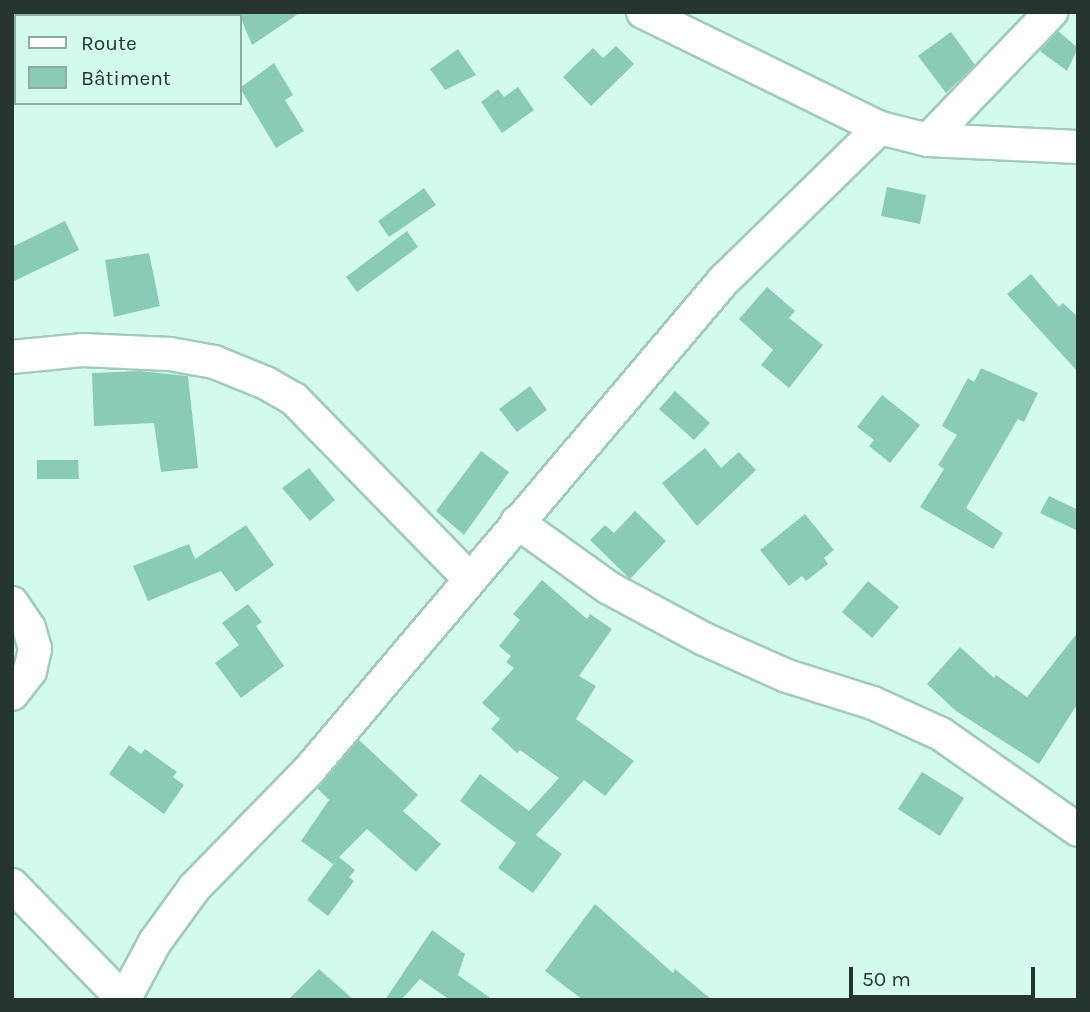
<!DOCTYPE html>
<meta charset="utf-8">
<style>
body{margin:0}
#map{position:relative;width:1090px;height:1012px;overflow:hidden;background:#d2fbee;font-family:Karla,sans-serif}
div>[style]{position:absolute}
[style*='--x']{left:calc(var(--x)*1px);top:calc(var(--y)*1px);width:calc(var(--w)*1px);rotate:calc(var(--a)*1deg)}
.building>*{inset:0;background:#8acbb8}
.roads{filter:drop-shadow(2px 0 #a3cabe) drop-shadow(-2px 0 #a3cabe) drop-shadow(0 2px #a3cabe) drop-shadow(0 -2px #a3cabe)}
.minor>*{height:32px;margin:-16px;padding:0 16px;transform-origin:16px;border-radius:16px;background:#fff}
span{translate:-50% -50%;white-space:nowrap;text-align:center;line-height:1.15;-webkit-text-stroke:7px #d2fbee;paint-order:stroke}
.frame{position:absolute;inset:0;border:14px solid #263531;pointer-events:none}
.legend{position:absolute;left:14px;top:14px;width:228px;height:91px;box-sizing:border-box;background:#d2fbee;border:2px solid #8daca2;margin:0;padding:9px 12px;list-style:none;font-size:21px;color:#263531}
.legend li{display:flex;align-items:center;gap:14px;height:35px}
.legend b{width:35px;border:2px solid #8daca2}
.scale{position:absolute;left:849px;top:967px;width:186px;height:32px;box-sizing:border-box;border:4px solid #263531;border-top:0;padding-left:9px;font-size:21px;line-height:24px;white-space:nowrap;color:#263531;-webkit-text-stroke:5px #d2fbee;paint-order:stroke}
</style>
<div id="map">
<div class="building">
<i style="clip-path:polygon(232px 12px,301px 12px,252px 45px,240px 16px)"></i>
<i style="clip-path:polygon(1058px 31px,1078px 48px,1067px 71px,1040px 51px)"></i>
<i style="clip-path:polygon(951px 32px,975px 65px,946px 93px,918px 56px)"></i>
<i style="clip-path:polygon(616px 46px,634px 64px,591px 106px,563px 77px,593px 48px,603px 58px)"></i>
<i style="clip-path:polygon(458px 49px,476px 75px,445px 90px,430px 69px)"></i>
<i style="clip-path:polygon(274px 63px,293px 95px,285px 100px,304px 131px,276px 148px,240px 88px)"></i>
<i style="clip-path:polygon(518px 87px,534px 110px,502px 133px,481px 102px,498px 89px,504px 97px)"></i>
<i style="clip-path:polygon(887px 187px,926px 195px,920px 224px,881px 216px)"></i>
<i style="clip-path:polygon(424px 188px,436px 205px,389px 237px,378px 221px)"></i>
<i style="clip-path:polygon(65px 221px,79px 250px,12px 282px,12px 247px)"></i>
<i style="clip-path:polygon(407px 231px,418px 247px,357px 292px,346px 277px)"></i>
<i style="clip-path:polygon(149px 253px,160px 306px,114px 317px,105px 260px)"></i>
<i style="clip-path:polygon(1031px 274px,1059px 307px,1063px 303px,1078px 317px,1078px 372px,1007px 294px)"></i>
<i style="clip-path:polygon(767px 287px,795px 311px,789px 318px,823px 345px,789px 388px,761px 365px,773px 350px,739px 319px)"></i>
<i style="clip-path:polygon(981px 368px,1038px 393px,1024px 422px,1018px 419px,966px 508px,1003px 533px,993px 549px,920px 507px,944px 469px,938px 465px,957px 435px,942px 426px,968px 378px,974px 382px)"></i>
<i style="clip-path:polygon(140px 371px,188px 376px,198px 468px,161px 472px,154px 423px,94px 426px,92px 373px)"></i>
<i style="clip-path:polygon(530px 386px,547px 410px,517px 432px,499px 409px)"></i>
<i style="clip-path:polygon(675px 391px,710px 423px,694px 440px,659px 409px)"></i>
<i style="clip-path:polygon(882px 395px,920px 425px,890px 463px,869px 446px,874px 440px,857px 427px)"></i>
<i style="clip-path:polygon(705px 448px,721px 468px,739px 452px,756px 470px,697px 526px,662px 483px)"></i>
<i style="clip-path:polygon(481px 451px,509px 472px,464px 535px,436px 511px)"></i>
<i style="clip-path:polygon(37px 460px,78px 460px,79px 479px,37px 479px)"></i>
<i style="clip-path:polygon(309px 468px,335px 500px,310px 521px,282px 488px)"></i>
<i style="clip-path:polygon(1049px 496px,1078px 510px,1078px 531px,1040px 513px)"></i>
<i style="clip-path:polygon(635px 511px,666px 541px,630px 579px,590px 540px,605px 525px,614px 533px)"></i>
<i style="clip-path:polygon(805px 514px,834px 550px,824px 558px,828px 564px,806px 581px,802px 576px,789px 586px,760px 550px)"></i>
<i style="clip-path:polygon(246px 525px,274px 565px,236px 592px,221px 571px,148px 601px,133px 566px,189px 544px,195px 559px)"></i>
<i style="clip-path:polygon(542px 580px,587px 619px,590px 614px,612px 629px,579px 676px,596px 686px,576px 719px,634px 761px,605px 796px,584px 780px,536px 835px,562px 854px,533px 893px,498px 868px,516px 843px,460px 801px,480px 774px,529px 811px,559px 778px,520px 750px,517px 753px,491px 729px,500px 719px,482px 703px,514px 668px,506px 662px,511px 656px,499px 646px,520px 620px,513px 614px)"></i>
<i style="clip-path:polygon(868px 581px,899px 607px,872px 638px,842px 612px)"></i>
<i style="clip-path:polygon(248px 604px,262px 622px,256px 626px,284px 666px,241px 698px,215px 663px,239px 645px,222px 623px)"></i>
<i style="clip-path:polygon(1078px 632px,1078px 703px,1039px 764px,956px 711px,927px 684px,960px 647px,994px 678px,996px 675px,1027px 697px)"></i>
<i style="clip-path:polygon(359px 740px,418px 795px,403px 811px,441px 844px,416px 872px,367px 829px,339px 857px,355px 870px,349px 877px,354px 881px,328px 916px,307px 900px,338px 858px,333px 864px,301px 841px,329px 800px,317px 788px)"></i>
<i style="clip-path:polygon(129px 745px,141px 754px,145px 749px,177px 772px,173px 777px,184px 785px,164px 814px,109px 774px)"></i>
<i style="clip-path:polygon(922px 772px,964px 798px,940px 836px,898px 809px)"></i>
<i style="clip-path:polygon(595px 904px,673px 973px,675px 969px,712px 1000px,583px 1000px,545px 971px)"></i>
<i style="clip-path:polygon(432px 930px,465px 954px,458px 975px,493px 1000px,450px 1000px,420px 979px,401px 1000px,385px 1000px)"></i>
<i style="clip-path:polygon(319px 969px,354px 1000px,288px 1000px)"></i>
</div>
<div class="roads">
<div class="minor">
<i style="--x:643;--y:12;--w:264;--a:26.1"></i>
<i style="--x:880;--y:128;--w:49;--a:14"></i>
<i style="--x:928;--y:140;--w:150;--a:2.7"></i>
<i style="--x:66;--y:16;--w:7;--a:-34"></i>
<i style="--x:12;--y:44;--w:4;--a:-27"></i>
<i style="--x:928;--y:140;--w:178;--a:-46.1"></i>
<i style="--x:12;--y:357;--w:70;--a:-5.7"></i>
<i style="--x:82;--y:350;--w:88;--a:2.6"></i>
<i style="--x:170;--y:354;--w:45;--a:10.3"></i>
<i style="--x:214;--y:362;--w:56;--a:22"></i>
<i style="--x:266;--y:383;--w:32;--a:30"></i>
<i style="--x:294;--y:399;--w:249;--a:45.7"></i>
<i style="--x:517;--y:522;--w:113;--a:35.7"></i>
<i style="--x:609;--y:588;--w:108;--a:28.2"></i>
<i style="--x:704;--y:639;--w:91;--a:24"></i>
<i style="--x:787;--y:676;--w:90;--a:17.4"></i>
<i style="--x:873;--y:703;--w:75;--a:24.5"></i>
<i style="--x:941;--y:734;--w:167;--a:35"></i>
<i style="--x:12;--y:603;--w:30;--a:56"></i>
<i style="--x:29;--y:628;--w:22;--a:74"></i>
<i style="--x:35;--y:649;--w:23;--a:103"></i>
<i style="--x:30;--y:671;--w:29;--a:128"></i>
<i style="--x:12;--y:885;--w:161;--a:45.8"></i>
<i style="--x:124;--y:1000;--w:66;--a:-61.9"></i>
<i style="--x:155;--y:942;--w:68;--a:-54"></i>
<i style="--x:195;--y:887;--w:165;--a:-45.7"></i>
<i style="--x:310;--y:769;--w:641;--a:-49.75"></i>
<i style="--x:724;--y:280;--w:218;--a:-44.3"></i>
</div>
</div>
<div class="frame"></div>
<ul class="legend">
<li><b style="height:9px;background:#fff"></b>Route</li>
<li><b style="height:19px;background:#8acbb8"></b>Bâtiment</li>
</ul>
<div class="scale">50 m</div>
</div>
